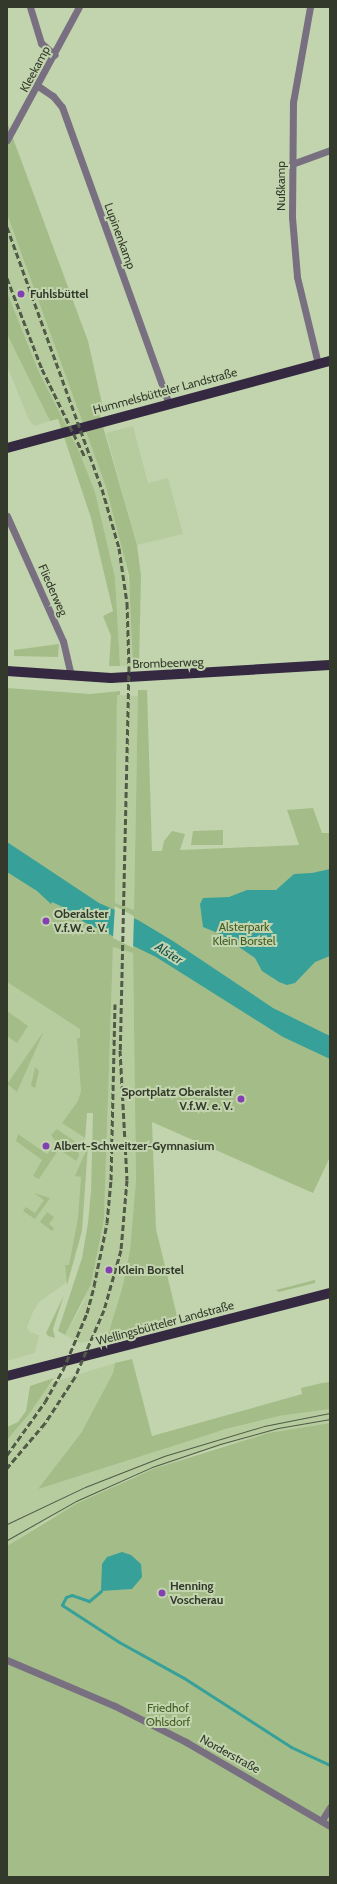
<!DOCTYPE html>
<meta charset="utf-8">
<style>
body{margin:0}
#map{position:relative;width:337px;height:1884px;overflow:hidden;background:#c2d4ae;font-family:Cabin,sans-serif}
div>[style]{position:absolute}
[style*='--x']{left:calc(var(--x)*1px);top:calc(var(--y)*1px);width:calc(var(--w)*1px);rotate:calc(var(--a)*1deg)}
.built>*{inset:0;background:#b6cc9f}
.green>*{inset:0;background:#a4bd88}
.water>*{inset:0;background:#36a099}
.pier>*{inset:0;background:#c2d4ae}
.stream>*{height:3px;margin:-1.5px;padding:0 1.5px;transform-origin:1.5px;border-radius:1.5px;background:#36a099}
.minor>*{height:7px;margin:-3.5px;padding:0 3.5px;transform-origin:3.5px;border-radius:3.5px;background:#787080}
.major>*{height:10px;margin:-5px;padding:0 5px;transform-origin:5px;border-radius:5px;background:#352841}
.tram>*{height:1px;margin:-0.5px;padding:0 0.5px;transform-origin:0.5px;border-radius:0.5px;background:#505a46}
.rail>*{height:3px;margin-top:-1.5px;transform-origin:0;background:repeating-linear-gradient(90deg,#505a46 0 6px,transparent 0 9px)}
.dots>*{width:11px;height:11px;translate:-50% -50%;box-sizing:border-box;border:2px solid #c2d4ae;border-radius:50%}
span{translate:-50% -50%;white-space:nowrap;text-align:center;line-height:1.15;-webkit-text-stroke:4px #c2d4ae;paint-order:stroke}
.street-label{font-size:12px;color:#333a2b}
.poi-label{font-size:12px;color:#333a2b;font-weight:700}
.left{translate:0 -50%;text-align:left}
.right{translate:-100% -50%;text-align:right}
.park-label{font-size:12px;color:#435c21}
.water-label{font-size:13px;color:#14504c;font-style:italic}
.frame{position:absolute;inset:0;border:8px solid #333a2b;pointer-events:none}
</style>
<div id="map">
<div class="built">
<i style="clip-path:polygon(7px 214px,106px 487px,123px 548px,132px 603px,133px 666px,120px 666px,115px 577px,95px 492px,79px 451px,38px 370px,7px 292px)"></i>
<i style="clip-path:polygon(7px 321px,50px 421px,35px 426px,29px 420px,7px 366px)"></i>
<i style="clip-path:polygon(133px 426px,148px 483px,168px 478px,183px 534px,137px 545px,106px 433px)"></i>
<i style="clip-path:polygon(117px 695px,138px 696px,134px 910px,115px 903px)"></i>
<i style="clip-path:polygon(113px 947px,133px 953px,136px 1180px,130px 1250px,123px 1285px,107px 1338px,80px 1343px,65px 1335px,83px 1303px,104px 1219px)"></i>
<i style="clip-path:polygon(7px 977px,81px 993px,80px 1045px,87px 1113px,79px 1230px,67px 1282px,39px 1302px,33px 1312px,27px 1327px,30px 1332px,39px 1335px,35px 1353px,7px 1361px)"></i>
<i style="clip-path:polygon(115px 1363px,113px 1373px,81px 1433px,39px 1488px,197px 1437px,279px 1416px,330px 1409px,330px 1423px,268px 1433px,207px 1450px,133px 1477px,48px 1519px,7px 1546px,7px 1440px,51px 1383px)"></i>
</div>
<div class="green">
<i style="clip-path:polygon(7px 122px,88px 341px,103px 408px,98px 409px,137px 545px,141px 576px,139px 666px,133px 666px,129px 575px,106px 487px,7px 214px)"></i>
<i style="clip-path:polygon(7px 292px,38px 370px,79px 451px,95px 492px,115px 577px,120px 666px,109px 666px,111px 636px,103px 616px,113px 611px,91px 518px,58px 419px,50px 421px,7px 334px)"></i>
<i style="clip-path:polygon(59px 644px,58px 657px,14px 656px,14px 650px)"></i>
<i style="clip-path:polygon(7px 688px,90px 694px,120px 691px,120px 695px,117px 695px,115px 903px,134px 910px,138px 690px,147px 690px,152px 851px,162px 851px,164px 841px,172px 831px,185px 834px,180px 850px,299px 845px,287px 810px,313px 808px,322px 833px,330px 833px,330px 1157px,313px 1193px,152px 1122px,156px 1229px,178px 1320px,107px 1338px,123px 1285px,130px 1250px,136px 1180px,133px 953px,113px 947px,104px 1219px,91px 1284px,65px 1335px,58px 1331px,82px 1258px,88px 1223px,91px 1191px,93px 1113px,87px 1113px,85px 1138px,62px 1123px,78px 1101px,81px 1091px,77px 1038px,80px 1038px,80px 1029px,7px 982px)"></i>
<i style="clip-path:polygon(223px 830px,223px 845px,191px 845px,193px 831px)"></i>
<i style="clip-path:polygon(7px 1011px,28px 1026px,17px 1043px,7px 1036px)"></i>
<i style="clip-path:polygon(44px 1031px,17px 1092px,7px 1084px)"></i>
<i style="clip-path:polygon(35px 1067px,39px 1071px,35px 1088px,31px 1086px)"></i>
<i style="clip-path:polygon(57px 1129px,77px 1143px,79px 1156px,76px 1161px,59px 1149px,39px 1179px,33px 1176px,42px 1160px,16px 1141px,18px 1134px,47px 1154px,57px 1143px,51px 1135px)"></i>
<i style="clip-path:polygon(88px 1146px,82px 1231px,67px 1285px,65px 1265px,69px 1265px,78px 1218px,81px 1177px,75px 1176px)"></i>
<i style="clip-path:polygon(34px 1193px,50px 1198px,35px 1219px,23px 1211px,26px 1207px,35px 1213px,44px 1200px)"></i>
<i style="clip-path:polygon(47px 1212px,54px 1217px,49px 1224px,54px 1228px,52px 1231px,40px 1222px)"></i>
<i style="clip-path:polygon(315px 1280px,315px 1283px,279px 1292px,276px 1290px)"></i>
<i style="clip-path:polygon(64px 1295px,53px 1329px,55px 1338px,48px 1336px,46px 1333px)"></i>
<i style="clip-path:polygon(132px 1359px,152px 1436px,302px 1394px,301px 1388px,322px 1383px,330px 1382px,330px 1409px,279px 1416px,226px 1429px,38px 1489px,81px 1433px,113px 1373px,115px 1363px)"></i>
<i style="clip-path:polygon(54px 1378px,29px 1414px,7px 1440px,7px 1427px,18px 1422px,26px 1411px,30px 1386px)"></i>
<i style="clip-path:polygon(330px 1423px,330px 1877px,7px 1877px,7px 1546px,76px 1504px,153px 1469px,268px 1433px)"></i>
</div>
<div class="water">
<i style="clip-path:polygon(7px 842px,99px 903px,138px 920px,173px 941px,273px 1008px,330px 1036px,330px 1059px,283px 1037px,156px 957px,84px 922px,65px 908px,52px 902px,51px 904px,37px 891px,7px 872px)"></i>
<i style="clip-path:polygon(330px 869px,330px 956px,315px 962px,295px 983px,287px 985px,279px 982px,262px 971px,255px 958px,220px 934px,203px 927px,200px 904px,203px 898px,229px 897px,247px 890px,276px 890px,294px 874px,312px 873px)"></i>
<i style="clip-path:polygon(122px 1552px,131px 1555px,141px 1564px,142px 1577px,132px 1589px,101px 1591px,102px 1564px,107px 1557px)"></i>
</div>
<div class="pier">
<i style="clip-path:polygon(115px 906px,134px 916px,133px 948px,113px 938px)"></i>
</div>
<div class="stream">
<i style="--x:101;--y:1591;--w:16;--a:140"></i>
<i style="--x:89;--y:1601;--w:18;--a:-161"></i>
<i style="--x:72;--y:1595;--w:6;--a:162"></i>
<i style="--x:66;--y:1597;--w:9;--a:117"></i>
<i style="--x:62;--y:1605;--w:68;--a:33"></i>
<i style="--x:119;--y:1642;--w:74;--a:29"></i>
<i style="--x:184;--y:1678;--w:127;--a:32.8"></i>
<i style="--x:291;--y:1747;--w:43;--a:24.8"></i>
</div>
<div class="minor">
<i style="--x:30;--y:7;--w:38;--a:73"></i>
<i style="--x:41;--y:43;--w:18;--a:41"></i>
<i style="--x:310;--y:7;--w:97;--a:100.1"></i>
<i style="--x:293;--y:102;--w:115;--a:90.5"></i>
<i style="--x:292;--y:217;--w:60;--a:85.2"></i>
<i style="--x:297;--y:277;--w:89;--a:76.4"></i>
<i style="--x:38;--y:86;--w:18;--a:34"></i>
<i style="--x:53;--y:96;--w:14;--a:51"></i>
<i style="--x:62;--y:107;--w:316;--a:70.2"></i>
<i style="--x:7;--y:140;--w:151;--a:-61.6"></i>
<i style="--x:292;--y:164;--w:40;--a:-20.2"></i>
<i style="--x:7;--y:516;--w:137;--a:65.9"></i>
<i style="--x:63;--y:641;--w:35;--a:77"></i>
<i style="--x:7;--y:1660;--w:117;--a:23.1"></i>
<i style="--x:115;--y:1706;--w:80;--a:26.9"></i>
<i style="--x:186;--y:1742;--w:167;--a:30.3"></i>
<i style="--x:322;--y:1820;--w:15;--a:-58"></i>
</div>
<div class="major">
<i style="--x:7;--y:448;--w:335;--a:-15.1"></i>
<i style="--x:7;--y:671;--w:104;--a:3.9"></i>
<i style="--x:111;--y:678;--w:219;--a:-3.4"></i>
<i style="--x:7;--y:1376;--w:333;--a:-14.4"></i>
</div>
<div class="tram">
<i style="--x:7;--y:1524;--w:86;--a:-25.4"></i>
<i style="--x:85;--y:1487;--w:85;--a:-21.4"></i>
<i style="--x:164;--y:1456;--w:104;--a:-16.7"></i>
<i style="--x:264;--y:1426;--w:67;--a:-11.1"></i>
<i style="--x:7;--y:1540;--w:79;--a:-29.5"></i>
<i style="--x:76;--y:1501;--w:83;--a:-24.1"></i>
<i style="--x:152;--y:1467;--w:72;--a:-18.7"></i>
<i style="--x:220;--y:1444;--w:60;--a:-15.4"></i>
<i style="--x:278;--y:1428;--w:53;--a:-9.8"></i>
</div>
<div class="rail">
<i style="--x:7;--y:227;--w:279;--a:70.1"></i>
<i style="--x:102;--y:489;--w:61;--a:73.9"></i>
<i style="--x:119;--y:548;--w:56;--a:81.7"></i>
<i style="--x:127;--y:603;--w:63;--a:88.2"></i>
<i style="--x:129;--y:666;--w:384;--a:91.3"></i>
<i style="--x:120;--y:1050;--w:130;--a:86.9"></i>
<i style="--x:127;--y:1180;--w:70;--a:94.9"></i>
<i style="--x:121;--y:1250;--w:62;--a:105.8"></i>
<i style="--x:104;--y:1310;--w:73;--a:113.4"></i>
<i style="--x:75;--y:1377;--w:55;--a:123.1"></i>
<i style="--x:45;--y:1423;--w:59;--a:130.2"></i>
<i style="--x:7;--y:278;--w:97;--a:69"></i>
<i style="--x:42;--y:369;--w:98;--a:64"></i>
<i style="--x:7;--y:1455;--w:65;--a:-54.4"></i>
<i style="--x:45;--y:1402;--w:37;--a:-61"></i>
<i style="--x:63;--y:1370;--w:62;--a:-67.2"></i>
<i style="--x:87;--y:1313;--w:28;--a:-75"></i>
<i style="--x:94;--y:1286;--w:64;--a:-78.3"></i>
<i style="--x:107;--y:1223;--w:43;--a:-84.7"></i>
<i style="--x:111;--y:1180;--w:176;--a:-88.7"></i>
</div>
<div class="dots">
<i style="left:21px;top:294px;background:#843fb3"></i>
<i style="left:46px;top:921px;background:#843fb3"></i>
<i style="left:241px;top:1099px;background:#843fb3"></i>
<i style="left:46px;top:1146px;background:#843fb3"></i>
<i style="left:109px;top:1270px;background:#843fb3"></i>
<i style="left:162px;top:1593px;background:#843fb3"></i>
</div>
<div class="street-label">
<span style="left:35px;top:69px;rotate:-62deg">Kleekamp</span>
<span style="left:281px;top:186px;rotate:-90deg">Nußkamp</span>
<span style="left:120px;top:236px;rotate:70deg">Lupinenkamp</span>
<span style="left:165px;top:391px;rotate:-15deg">Hummelsbütteler Landstraße</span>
<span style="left:53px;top:590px;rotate:66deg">Fliederweg</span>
<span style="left:168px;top:663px;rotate:-2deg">Brombeerweg</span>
<span style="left:165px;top:1323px;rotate:-15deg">Wellingsbütteler Landstraße</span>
<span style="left:230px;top:1754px;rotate:29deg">Norderstraße</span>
</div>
<div class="poi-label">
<span class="left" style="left:30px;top:294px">Fuhlsbüttel</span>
<span class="left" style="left:54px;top:921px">Oberalster<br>V.f.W. e. V.</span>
<span class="right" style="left:233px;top:1099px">Sportplatz Oberalster<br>V.f.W. e. V.</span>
<span class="left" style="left:54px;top:1146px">Albert-Schweitzer-Gymnasium</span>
<span class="left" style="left:118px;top:1270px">Klein Borstel</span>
<span class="left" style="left:170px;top:1593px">Henning<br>Voscherau</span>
</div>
<div class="park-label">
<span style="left:244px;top:934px">Alsterpark<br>Klein Borstel</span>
<span style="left:168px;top:1715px">Friedhof<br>Ohlsdorf</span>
</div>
<div class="water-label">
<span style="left:169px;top:953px;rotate:32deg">Alster</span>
</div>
<div class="frame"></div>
</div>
